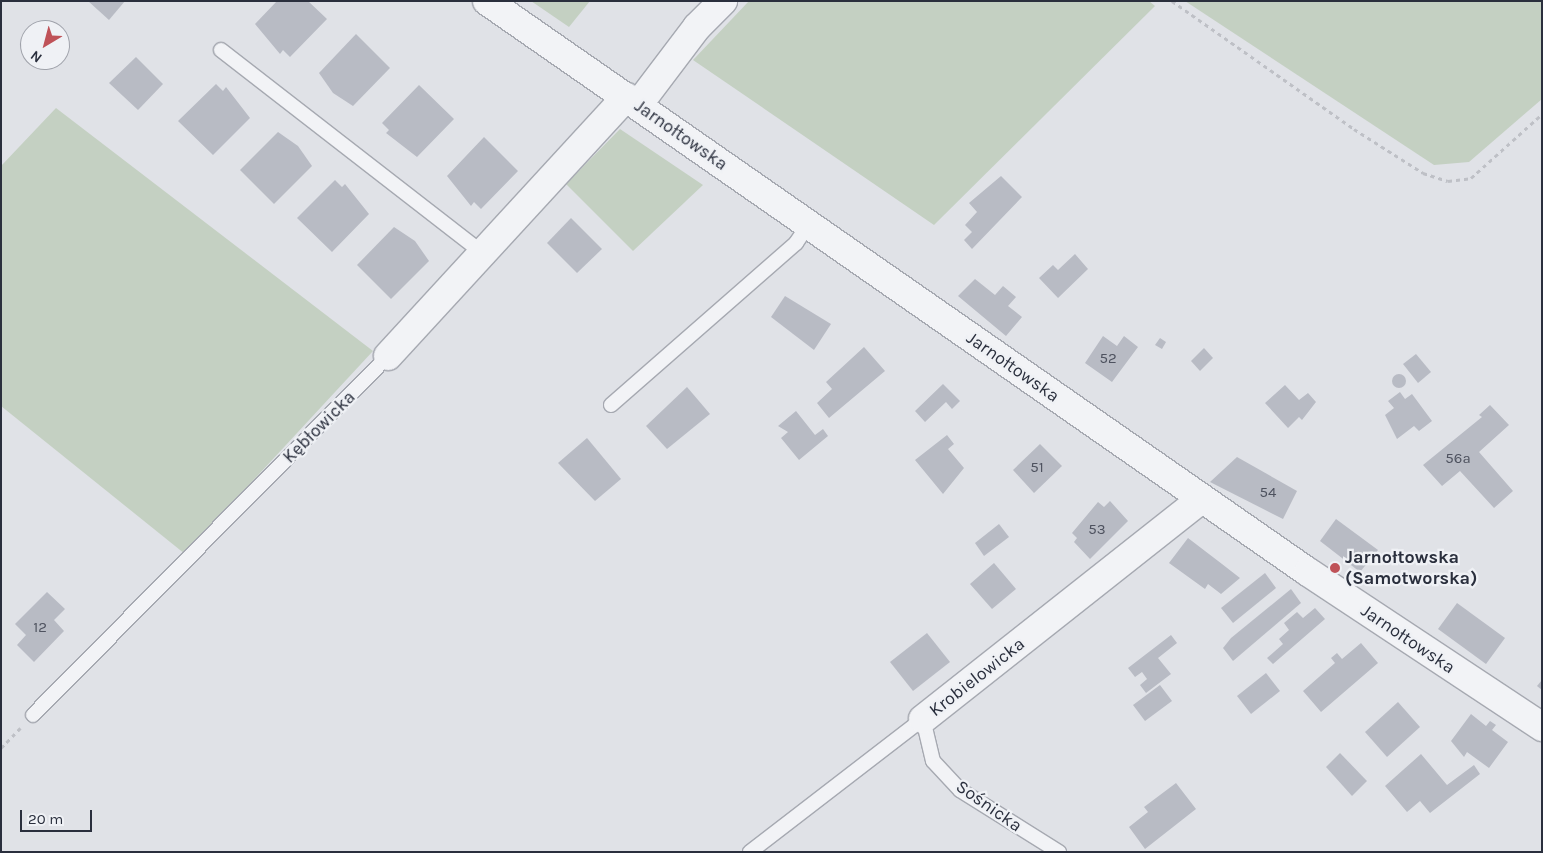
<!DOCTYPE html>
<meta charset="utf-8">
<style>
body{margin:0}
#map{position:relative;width:1543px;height:853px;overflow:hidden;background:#e0e2e7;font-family:Karla,sans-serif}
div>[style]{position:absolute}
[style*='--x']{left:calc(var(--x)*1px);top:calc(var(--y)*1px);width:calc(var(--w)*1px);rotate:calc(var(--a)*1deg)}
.green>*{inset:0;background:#c4d0c2}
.building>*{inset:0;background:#b8bbc4}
.round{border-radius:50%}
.path>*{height:3px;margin-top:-1.5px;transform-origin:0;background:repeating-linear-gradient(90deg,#bec0c6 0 4px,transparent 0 8px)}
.roads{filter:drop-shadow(1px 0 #a6a9b1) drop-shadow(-1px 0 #a6a9b1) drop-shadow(0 1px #a6a9b1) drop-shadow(0 -1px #a6a9b1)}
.service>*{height:14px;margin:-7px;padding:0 7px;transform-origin:7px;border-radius:7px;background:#f2f3f6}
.minor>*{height:28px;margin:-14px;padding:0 14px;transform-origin:14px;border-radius:14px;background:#f2f3f6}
.tertiary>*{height:28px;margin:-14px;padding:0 14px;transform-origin:14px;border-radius:14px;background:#f2f3f6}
.dots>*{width:14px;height:14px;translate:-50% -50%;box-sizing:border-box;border:2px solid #eff1f5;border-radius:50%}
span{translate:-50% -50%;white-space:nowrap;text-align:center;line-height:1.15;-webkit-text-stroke:4.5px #eff1f5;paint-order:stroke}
.number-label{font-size:15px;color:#4e525f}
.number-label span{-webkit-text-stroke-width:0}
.street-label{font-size:18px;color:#2a2f3d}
.poi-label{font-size:18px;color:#2a2f3d;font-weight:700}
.left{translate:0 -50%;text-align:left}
.frame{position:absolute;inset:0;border:2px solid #2a2f3d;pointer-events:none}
.north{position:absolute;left:20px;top:20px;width:50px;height:50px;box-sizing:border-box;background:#eff1f5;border:1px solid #a0a3ab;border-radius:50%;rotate:217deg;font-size:14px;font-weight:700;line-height:20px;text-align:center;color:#2a2f3d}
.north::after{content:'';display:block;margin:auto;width:18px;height:22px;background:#bf5258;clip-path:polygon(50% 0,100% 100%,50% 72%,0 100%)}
.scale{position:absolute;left:20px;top:810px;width:72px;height:22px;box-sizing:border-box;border:2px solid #2a2f3d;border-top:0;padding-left:6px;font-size:15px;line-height:18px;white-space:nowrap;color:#2a2f3d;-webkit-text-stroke:4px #eff1f5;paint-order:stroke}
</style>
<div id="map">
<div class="green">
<i style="clip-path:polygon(531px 1px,590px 1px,569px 27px)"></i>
<i style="clip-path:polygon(749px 1px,1149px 1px,1155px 6px,934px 225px,693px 60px)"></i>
<i style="clip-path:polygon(1185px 1px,1542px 1px,1542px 99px,1469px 162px,1434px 165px)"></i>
<i style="clip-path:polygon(56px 108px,373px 351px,185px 554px,1px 406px,1px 166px)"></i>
<i style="clip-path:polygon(620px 129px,703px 185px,633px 251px,566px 184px)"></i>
</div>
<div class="building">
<i style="clip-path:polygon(88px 1px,125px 1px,109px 20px)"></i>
<i style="clip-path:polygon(277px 1px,308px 1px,327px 19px,290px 57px,283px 50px,280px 54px,255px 24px)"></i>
<i style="clip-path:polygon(356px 34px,390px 68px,353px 106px,333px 93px,319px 73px)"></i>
<i style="clip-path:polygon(136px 57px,163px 84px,138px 110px,109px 83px)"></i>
<i style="clip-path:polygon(216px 84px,223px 91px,226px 87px,250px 118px,213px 155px,178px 121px)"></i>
<i style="clip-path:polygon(419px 85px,454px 119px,417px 157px,386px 133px,389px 130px,382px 123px)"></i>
<i style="clip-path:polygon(278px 132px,298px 146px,312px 166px,274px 204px,240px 170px)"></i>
<i style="clip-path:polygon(484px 137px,518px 171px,481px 209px,474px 202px,471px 206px,447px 176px)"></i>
<i style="clip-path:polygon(1001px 176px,1022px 197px,972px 249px,964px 240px,972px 232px,965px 225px,977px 212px,969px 203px)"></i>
<i style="clip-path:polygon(335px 180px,342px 187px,345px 184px,369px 214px,332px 252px,297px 218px)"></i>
<i style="clip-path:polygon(571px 218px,602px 249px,577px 273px,547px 243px)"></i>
<i style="clip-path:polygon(394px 227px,415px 241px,429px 261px,391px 299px,357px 265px)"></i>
<i style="clip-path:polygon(1075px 254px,1088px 269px,1058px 298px,1039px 278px,1053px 265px,1058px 270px)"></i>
<i style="clip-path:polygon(975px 279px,995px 295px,1003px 286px,1016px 297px,1008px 306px,1022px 317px,1006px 336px,958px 296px)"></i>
<i style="clip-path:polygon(785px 296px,831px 324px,814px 350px,771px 317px)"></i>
<i style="clip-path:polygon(1103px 336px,1117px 346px,1124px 336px,1138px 347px,1112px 382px,1085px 363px)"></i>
<i style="clip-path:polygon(1160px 338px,1166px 342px,1162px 349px,1155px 345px)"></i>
<i style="clip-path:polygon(864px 347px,885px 371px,829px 418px,817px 403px,832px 389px,826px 382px)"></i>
<i style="clip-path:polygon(1204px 348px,1213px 358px,1200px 371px,1191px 361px)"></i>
<i style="clip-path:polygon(1416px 354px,1431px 372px,1418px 383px,1403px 364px)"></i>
<i class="round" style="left:1392px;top:374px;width:14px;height:14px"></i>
<i style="clip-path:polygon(943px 384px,960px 401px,952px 409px,946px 402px,925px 422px,915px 411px)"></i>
<i style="clip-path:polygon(1285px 385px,1299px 400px,1308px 393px,1316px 402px,1302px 420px,1299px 417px,1288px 428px,1265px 403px)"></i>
<i style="clip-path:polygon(687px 387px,710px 414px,667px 449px,646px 426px)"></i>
<i style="clip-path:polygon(1400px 392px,1405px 399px,1412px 394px,1432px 421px,1419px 431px,1414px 426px,1397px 439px,1385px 415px,1394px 408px,1388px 401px)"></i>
<i style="clip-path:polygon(1490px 405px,1509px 425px,1479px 452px,1513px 491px,1494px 508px,1460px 471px,1442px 486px,1423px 465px,1482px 417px,1479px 415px)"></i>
<i style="clip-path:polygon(796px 411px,815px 435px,823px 429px,828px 436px,799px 460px,781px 438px,788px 432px,778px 426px)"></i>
<i style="clip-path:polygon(947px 435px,954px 444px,948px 449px,964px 468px,943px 494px,915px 460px)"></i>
<i style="clip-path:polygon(587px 438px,621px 479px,595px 501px,558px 463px)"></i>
<i style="clip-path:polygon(1040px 444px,1062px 466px,1034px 493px,1013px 470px)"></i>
<i style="clip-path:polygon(1237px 457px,1297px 491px,1283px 519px,1210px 482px)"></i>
<i style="clip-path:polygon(1110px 501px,1128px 521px,1090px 559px,1074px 542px,1077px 538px,1072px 533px,1098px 502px,1104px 507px)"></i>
<i style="clip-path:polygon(1336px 519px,1378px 550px,1360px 572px,1320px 541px)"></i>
<i style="clip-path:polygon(999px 524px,1009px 537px,984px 556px,975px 543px)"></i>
<i style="clip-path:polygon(1188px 538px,1222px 564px,1240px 578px,1221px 594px,1208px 584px,1205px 589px,1169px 563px)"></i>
<i style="clip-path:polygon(994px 563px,1016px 589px,992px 609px,970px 584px)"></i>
<i style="clip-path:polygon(1265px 573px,1276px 588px,1233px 623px,1221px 608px)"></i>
<i style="clip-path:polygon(1291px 589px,1301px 603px,1233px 661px,1223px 648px,1231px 638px)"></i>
<i style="clip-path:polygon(47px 592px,65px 609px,54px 620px,64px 631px,34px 662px,17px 645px,26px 635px,15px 624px)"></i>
<i style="clip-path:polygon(1457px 603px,1505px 638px,1486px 664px,1438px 629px)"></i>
<i style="clip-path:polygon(1315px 608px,1325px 619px,1273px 664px,1267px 658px,1283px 644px,1279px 639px,1289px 630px,1284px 623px,1297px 612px,1303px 618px)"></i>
<i style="clip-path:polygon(927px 633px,950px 662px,913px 691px,890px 662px)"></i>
<i style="clip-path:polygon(1171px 635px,1177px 643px,1158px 658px,1171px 674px,1146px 693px,1140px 685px,1147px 679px,1142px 672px,1135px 677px,1128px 668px)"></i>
<i style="clip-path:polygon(1361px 643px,1378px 663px,1321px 712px,1303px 691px,1335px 663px,1331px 658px,1337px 653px,1342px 659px)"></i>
<i style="clip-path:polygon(1266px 673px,1280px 691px,1251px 714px,1237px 696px)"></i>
<i style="clip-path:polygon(1542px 680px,1542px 690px,1537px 686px)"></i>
<i style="clip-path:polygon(1160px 685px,1172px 701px,1145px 721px,1133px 705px)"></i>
<i style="clip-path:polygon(1398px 702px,1420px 727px,1387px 757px,1365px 732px)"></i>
<i style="clip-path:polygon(1471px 714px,1486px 726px,1490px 721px,1496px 725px,1492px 730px,1508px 742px,1489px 768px,1467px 752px,1464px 757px,1451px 741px)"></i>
<i style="clip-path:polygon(1340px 753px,1367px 781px,1352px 796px,1326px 767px)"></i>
<i style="clip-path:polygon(1421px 754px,1447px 785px,1474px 765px,1480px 774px,1430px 813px,1420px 801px,1407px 812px,1385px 786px)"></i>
<i style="clip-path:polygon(1176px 783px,1196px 809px,1145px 849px,1129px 827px,1148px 812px,1144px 807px)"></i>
</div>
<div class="path">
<i style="--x:1172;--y:1;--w:223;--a:35.1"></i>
<i style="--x:1354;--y:129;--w:82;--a:32.5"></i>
<i style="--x:1423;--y:173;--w:26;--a:18"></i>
<i style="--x:1448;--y:181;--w:23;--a:-7"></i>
<i style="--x:1471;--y:178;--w:96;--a:-42"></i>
<i style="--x:1;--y:748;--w:28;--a:-46"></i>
</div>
<div class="roads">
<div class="service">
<i style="--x:221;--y:50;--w:329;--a:37.8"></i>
<i style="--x:611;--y:405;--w:246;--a:-41.2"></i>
<i style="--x:796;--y:243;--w:23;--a:-56"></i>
<i style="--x:33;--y:715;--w:505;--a:-45.32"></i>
<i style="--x:750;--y:852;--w:218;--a:-37.6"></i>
<i style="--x:923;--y:719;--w:43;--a:76.6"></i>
<i style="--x:933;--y:761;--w:40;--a:47"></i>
<i style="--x:960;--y:790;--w:117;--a:32.1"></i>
</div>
<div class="minor">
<i style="--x:638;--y:105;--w:98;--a:-52.9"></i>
<i style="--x:697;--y:27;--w:37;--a:-45"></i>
<i style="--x:388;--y:356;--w:352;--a:-47.4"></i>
<i style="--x:923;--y:719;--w:355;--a:-38.3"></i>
</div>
<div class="tertiary">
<i style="--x:487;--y:1;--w:1000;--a:34.82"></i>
<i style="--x:1308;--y:572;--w:281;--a:33.5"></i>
</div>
</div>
<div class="dots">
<i style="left:1335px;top:568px;background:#bf5258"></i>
</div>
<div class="number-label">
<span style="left:1108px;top:359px">52</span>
<span style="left:1458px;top:459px">56a</span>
<span style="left:1037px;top:468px">51</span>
<span style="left:1268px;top:493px">54</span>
<span style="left:1097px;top:530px">53</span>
<span style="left:40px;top:628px">12</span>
</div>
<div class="street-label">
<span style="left:681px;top:135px;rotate:35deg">Jarnołtowska</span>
<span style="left:1013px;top:367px;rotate:35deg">Jarnołtowska</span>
<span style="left:319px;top:427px;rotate:-45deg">Kębłowicka</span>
<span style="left:1408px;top:639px;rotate:34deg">Jarnołtowska</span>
<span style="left:977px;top:677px;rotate:-38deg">Krobielowicka</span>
<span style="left:989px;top:806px;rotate:35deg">Sośnicka</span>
</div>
<div class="poi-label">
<span class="left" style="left:1345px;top:568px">Jarnołtowska<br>(Samotworska)</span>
</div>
<div class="frame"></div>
<div class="north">N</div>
<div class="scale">20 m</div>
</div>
